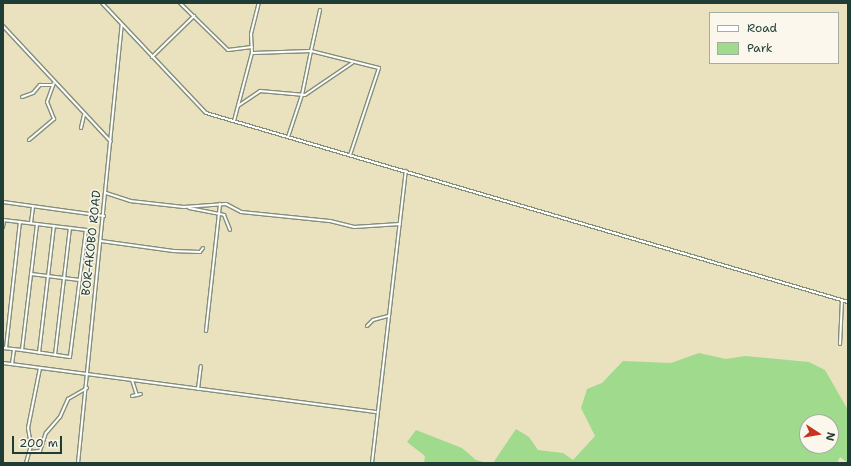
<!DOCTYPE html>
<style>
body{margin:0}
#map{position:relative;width:851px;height:466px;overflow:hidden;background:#eae1bf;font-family:"Shantell Sans",sans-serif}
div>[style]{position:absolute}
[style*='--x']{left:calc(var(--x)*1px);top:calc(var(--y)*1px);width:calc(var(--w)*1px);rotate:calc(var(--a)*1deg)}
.green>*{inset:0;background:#a0da8d}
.roads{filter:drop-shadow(1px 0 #848f7a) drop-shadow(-1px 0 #848f7a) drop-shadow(0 1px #848f7a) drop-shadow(0 -1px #848f7a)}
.minor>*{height:2px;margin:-1px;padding:0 1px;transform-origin:1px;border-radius:1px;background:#fff}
span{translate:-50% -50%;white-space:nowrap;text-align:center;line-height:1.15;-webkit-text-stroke:3px #fbf7ec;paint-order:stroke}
.street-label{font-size:12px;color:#1f3d34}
.frame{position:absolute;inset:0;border:4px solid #1f3d34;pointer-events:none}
.legend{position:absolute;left:709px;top:12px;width:130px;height:52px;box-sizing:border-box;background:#fbf7ec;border:1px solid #a3ada2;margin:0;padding:5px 7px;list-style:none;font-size:12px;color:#1f3d34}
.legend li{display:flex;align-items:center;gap:8px;height:20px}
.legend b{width:20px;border:1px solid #a3ada2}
.north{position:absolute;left:799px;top:414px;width:40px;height:40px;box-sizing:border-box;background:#fbf7ec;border:1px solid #a3ada2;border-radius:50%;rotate:102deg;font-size:11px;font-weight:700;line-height:16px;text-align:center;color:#1f3d34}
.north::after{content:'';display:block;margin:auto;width:14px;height:18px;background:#c8321e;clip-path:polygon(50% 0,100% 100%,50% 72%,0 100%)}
.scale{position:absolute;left:12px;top:436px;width:50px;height:18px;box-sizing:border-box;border:2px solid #1f3d34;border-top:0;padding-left:5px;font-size:12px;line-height:14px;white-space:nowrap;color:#1f3d34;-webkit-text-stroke:3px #fbf7ec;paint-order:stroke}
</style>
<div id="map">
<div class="green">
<i style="clip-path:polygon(evenodd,699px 353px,726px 359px,745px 356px,809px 362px,825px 370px,848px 410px,848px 463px,840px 457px,837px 463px,493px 463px,516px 429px,529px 437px,538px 450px,563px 453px,573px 460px,595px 436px,581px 408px,587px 389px,602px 383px,623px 361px,671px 363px,699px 353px,807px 422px,831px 422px,831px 446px,807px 446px,807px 422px)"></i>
<i style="clip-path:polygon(416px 430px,462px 448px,476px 460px,487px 463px,424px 463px,425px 456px,407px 442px)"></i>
</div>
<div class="roads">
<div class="minor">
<i style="--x:102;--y:3;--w:151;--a:46.6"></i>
<i style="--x:206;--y:113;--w:669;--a:16.4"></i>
<i style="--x:180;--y:3;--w:67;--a:44.4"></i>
<i style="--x:228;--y:50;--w:24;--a:-7"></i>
<i style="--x:3;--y:26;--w:158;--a:47"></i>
<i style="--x:253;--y:53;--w:58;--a:-2"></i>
<i style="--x:311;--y:51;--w:42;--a:-77.6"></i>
<i style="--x:152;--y:57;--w:59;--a:-44.3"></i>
<i style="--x:22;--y:97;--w:12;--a:-20"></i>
<i style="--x:33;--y:93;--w:11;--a:-49"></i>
<i style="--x:40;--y:85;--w:12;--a:0"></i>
<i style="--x:238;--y:106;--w:27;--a:-34"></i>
<i style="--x:260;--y:91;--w:45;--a:5.1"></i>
<i style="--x:305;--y:95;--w:57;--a:-34.2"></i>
<i style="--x:234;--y:121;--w:70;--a:-75.2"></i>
<i style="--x:252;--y:53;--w:19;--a:-93"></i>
<i style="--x:251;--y:34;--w:32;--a:-76"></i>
<i style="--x:81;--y:128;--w:13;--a:-77"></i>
<i style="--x:288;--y:137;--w:44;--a:-71.6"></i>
<i style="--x:302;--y:95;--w:45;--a:-78.4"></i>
<i style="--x:311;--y:51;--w:70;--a:14"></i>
<i style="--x:379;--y:68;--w:92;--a:108.4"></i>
<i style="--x:29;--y:140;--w:33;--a:-40"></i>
<i style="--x:54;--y:119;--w:18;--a:-112"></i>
<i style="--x:47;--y:102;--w:20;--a:-70"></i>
<i style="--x:106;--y:193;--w:25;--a:18"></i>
<i style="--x:130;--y:201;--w:54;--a:6.3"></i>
<i style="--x:3;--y:202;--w:102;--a:7.9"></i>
<i style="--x:184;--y:207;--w:42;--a:-4.1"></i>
<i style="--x:226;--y:204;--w:17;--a:28"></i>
<i style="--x:241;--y:212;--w:89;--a:5.8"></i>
<i style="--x:330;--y:221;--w:25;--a:14"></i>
<i style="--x:354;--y:227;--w:46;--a:-3.7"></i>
<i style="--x:189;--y:208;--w:36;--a:11"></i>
<i style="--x:224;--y:215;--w:16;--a:68"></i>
<i style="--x:3;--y:220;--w:84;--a:6.9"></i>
<i style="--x:86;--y:230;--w:128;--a:97.2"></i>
<i style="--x:70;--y:357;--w:49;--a:-171.7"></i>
<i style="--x:31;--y:223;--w:16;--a:-83"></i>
<i style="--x:3;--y:227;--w:7;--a:-82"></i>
<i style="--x:101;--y:241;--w:73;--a:7.9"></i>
<i style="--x:173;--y:251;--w:27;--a:2"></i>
<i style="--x:200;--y:252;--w:5;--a:-53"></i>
<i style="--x:31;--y:274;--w:49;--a:7"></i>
<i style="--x:367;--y:326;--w:8;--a:-45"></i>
<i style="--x:373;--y:320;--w:16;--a:-15"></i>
<i style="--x:206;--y:331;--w:128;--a:-83.7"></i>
<i style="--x:840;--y:344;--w:44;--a:-87.4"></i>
<i style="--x:3;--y:348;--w:19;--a:6"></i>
<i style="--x:22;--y:350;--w:127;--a:-83.2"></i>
<i style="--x:6;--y:348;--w:127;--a:-83.7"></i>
<i style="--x:39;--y:353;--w:128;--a:-83.3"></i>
<i style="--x:55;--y:355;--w:128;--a:-83.3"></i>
<i style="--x:3;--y:363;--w:376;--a:7.5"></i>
<i style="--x:12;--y:364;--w:15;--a:-82"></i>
<i style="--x:132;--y:380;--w:16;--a:72"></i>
<i style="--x:198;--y:389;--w:23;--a:-83"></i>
<i style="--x:132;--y:396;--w:9;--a:-13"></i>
<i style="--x:29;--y:452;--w:11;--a:-5"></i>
<i style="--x:40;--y:451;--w:19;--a:-72"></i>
<i style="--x:46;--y:433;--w:21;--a:-49"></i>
<i style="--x:60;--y:417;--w:20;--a:-66"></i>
<i style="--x:68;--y:399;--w:22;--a:-30"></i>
<i style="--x:26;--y:463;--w:19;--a:-74"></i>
<i style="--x:31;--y:445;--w:17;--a:-100"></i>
<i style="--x:28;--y:428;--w:61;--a:-78.7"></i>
<i style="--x:78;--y:463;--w:440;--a:-84.3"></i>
<i style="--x:372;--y:463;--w:294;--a:-83.4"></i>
</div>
</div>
<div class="street-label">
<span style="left:92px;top:243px;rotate:-84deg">BOR-AKOBO ROAD</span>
</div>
<div class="frame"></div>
<ul class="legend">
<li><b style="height:5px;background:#fff"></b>Road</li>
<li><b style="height:11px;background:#a0da8d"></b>Park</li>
</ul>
<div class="north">N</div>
<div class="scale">200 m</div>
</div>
